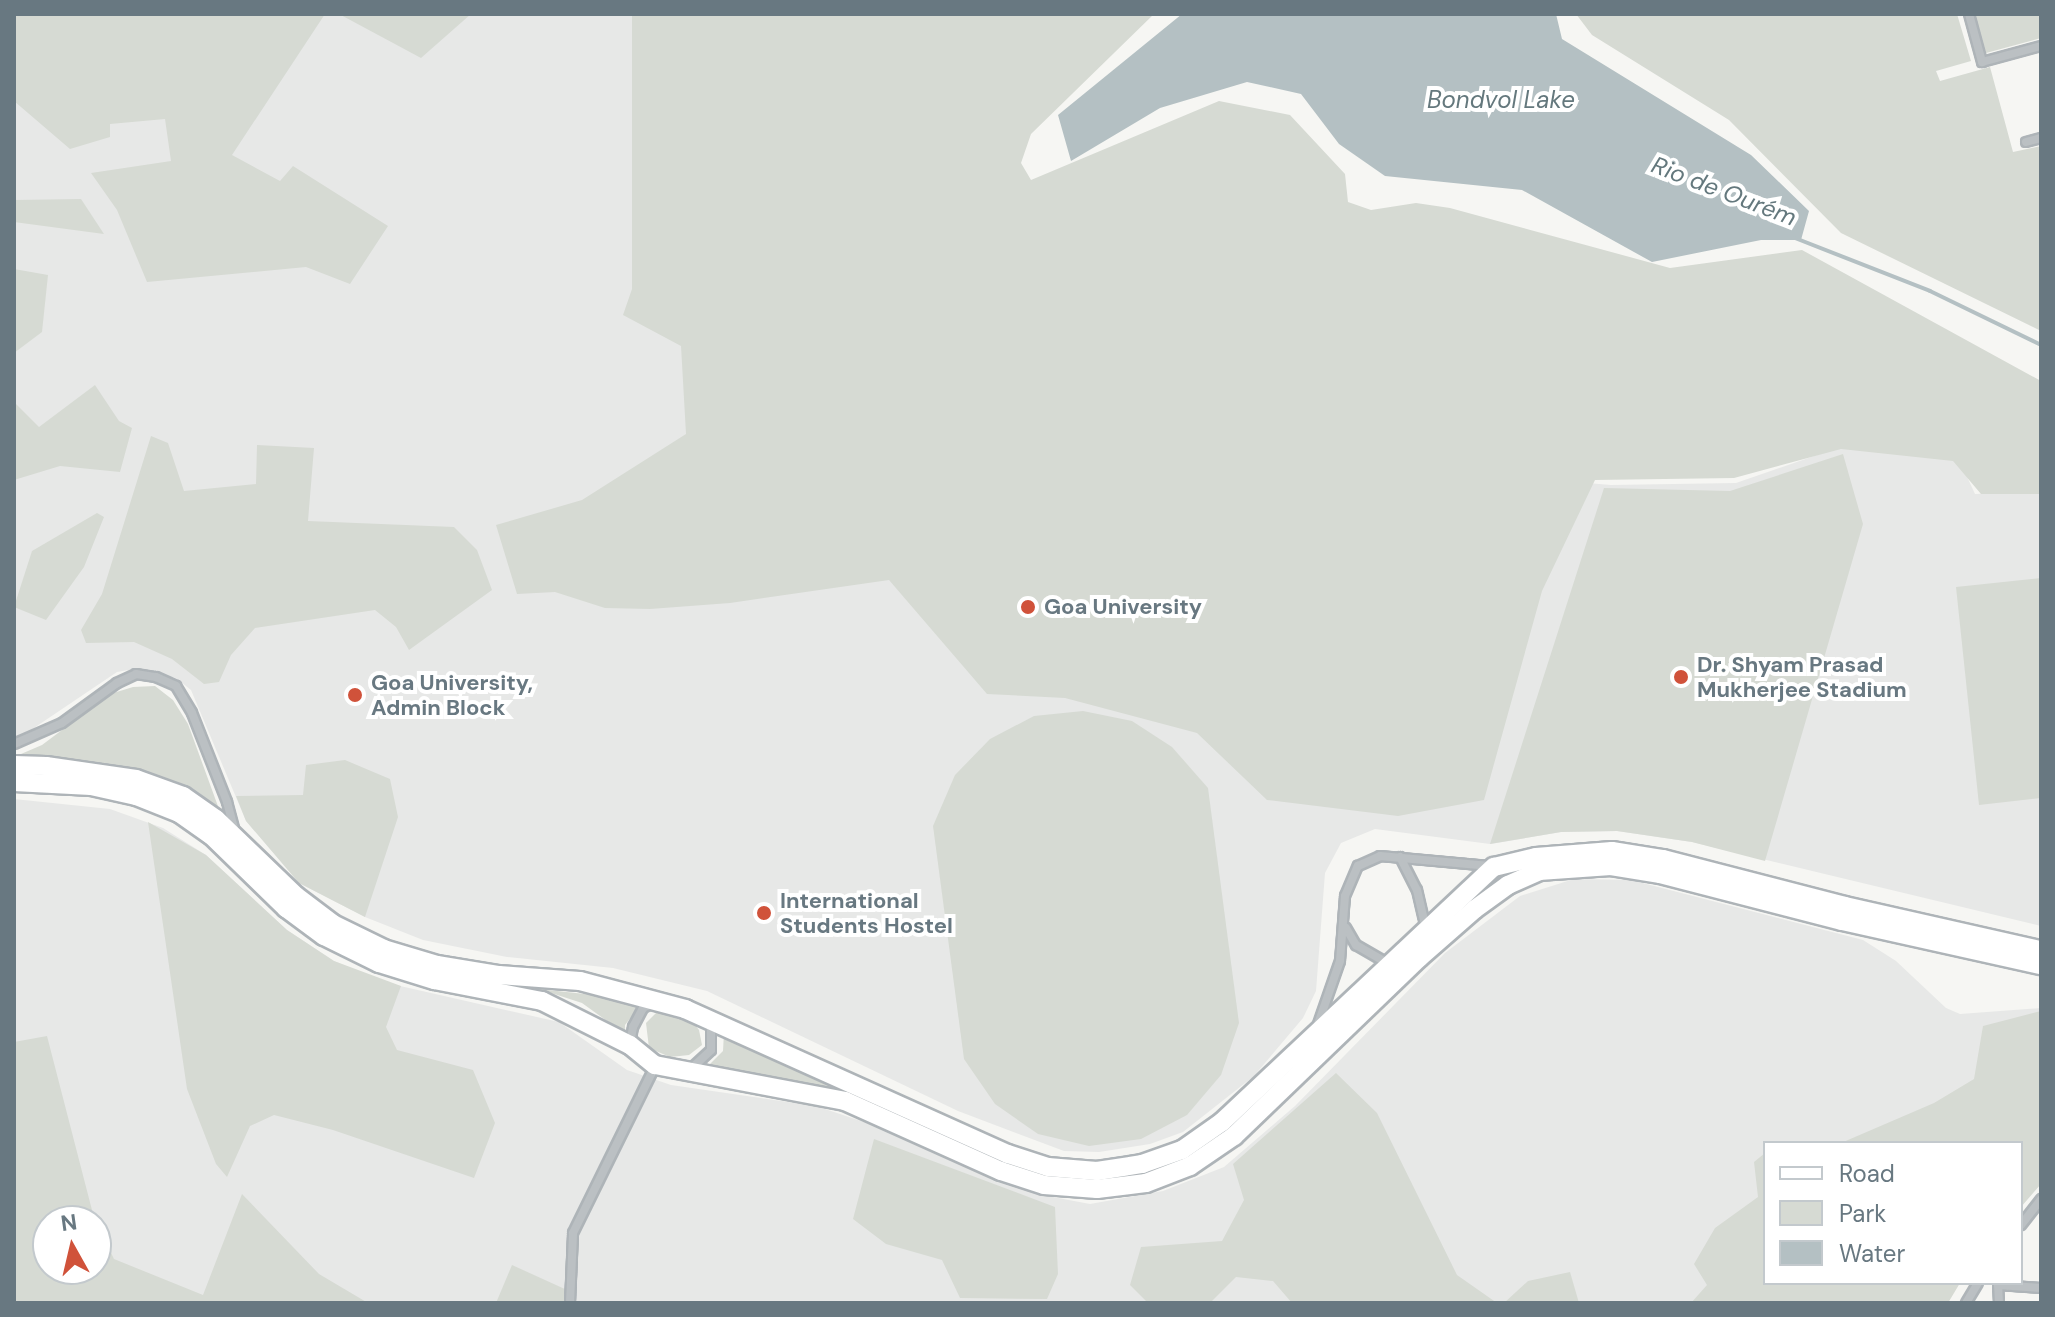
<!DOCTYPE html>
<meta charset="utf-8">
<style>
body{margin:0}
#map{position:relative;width:2055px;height:1317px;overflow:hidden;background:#f6f6f3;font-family:"DM Sans",sans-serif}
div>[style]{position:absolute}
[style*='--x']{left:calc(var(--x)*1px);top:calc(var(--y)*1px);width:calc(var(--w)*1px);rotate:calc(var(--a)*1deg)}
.built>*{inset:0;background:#e7e8e7}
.green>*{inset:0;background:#d6dad3}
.water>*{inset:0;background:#b4c0c3}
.stream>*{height:4px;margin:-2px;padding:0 2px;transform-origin:2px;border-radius:2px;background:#b4c0c3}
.roads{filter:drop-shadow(2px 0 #aeb4b8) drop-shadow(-2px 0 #aeb4b8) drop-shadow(0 2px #aeb4b8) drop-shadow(0 -2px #aeb4b8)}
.street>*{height:8px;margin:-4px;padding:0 4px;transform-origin:4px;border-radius:4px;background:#bbc0c3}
.secondary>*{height:18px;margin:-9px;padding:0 9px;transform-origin:9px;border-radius:9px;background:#fff}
.dots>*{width:22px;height:22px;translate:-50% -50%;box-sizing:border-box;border:4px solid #fff;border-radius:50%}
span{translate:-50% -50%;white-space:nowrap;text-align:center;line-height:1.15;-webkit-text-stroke:8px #fff;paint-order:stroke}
.poi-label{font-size:22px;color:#687881;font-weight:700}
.left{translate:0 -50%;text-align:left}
.water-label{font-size:24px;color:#64787d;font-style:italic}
.frame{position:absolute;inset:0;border:16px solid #687881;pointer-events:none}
.legend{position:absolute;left:1763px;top:1141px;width:260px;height:144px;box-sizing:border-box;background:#fff;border:2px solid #c3c9cd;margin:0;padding:10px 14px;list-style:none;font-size:24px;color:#687881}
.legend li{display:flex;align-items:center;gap:16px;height:40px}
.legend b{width:40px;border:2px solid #c3c9cd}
.north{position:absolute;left:32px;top:1205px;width:80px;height:80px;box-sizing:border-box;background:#fff;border:2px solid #c3c9cd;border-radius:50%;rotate:352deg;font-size:22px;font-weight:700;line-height:32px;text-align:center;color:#687881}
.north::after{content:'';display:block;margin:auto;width:28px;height:36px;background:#d0523a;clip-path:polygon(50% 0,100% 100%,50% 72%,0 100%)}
</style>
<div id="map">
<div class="built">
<i style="clip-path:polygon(14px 14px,774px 14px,1408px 468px,1611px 485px,1736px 483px,1843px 446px,1957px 455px,1975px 494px,2041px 491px,2041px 926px,1692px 842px,1617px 831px,1561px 832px,1490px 844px,1375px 829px,1341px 843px,1325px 873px,1316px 991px,1303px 1018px,1254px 1076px,1183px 1132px,1150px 1144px,1099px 1152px,1064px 1151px,958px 1111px,707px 991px,613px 968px,507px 957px,423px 940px,365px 917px,299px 883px,246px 821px,191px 690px,176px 678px,134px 669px,117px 672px,25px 734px,14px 737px)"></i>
<i style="clip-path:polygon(14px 799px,110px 809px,163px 828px,206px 855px,287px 930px,334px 961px,387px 983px,559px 1022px,627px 1070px,671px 1085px,816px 1106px,870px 1124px,1037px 1194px,1090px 1204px,1163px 1191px,1224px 1167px,1295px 1106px,1445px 953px,1520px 896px,1574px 879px,1631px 880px,1863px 940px,1896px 961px,1946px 1008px,1960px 1014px,2041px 1008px,2041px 1175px,2021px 1143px,1765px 1143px,1765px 1283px,1856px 1303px,134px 1303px,93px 1214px,14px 1173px)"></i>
</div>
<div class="green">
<i style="clip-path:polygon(14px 14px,325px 14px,232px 155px,280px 181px,293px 166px,388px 226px,350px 284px,306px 267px,147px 282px,117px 210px,91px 173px,171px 161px,165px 119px,110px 124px,110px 137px,70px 149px,14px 101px)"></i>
<i style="clip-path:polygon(339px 14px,471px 14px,421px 58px)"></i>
<i style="clip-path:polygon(632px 14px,1154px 14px,1031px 134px,1021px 163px,1031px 180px,1219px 101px,1290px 115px,1345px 174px,1348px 202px,1371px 210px,1416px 203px,1450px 208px,1670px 268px,1802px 250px,2041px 381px,2041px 494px,1981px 494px,1953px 461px,1841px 449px,1734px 478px,1595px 480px,1542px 591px,1484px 800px,1398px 816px,1267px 800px,1197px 733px,1065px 698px,987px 694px,889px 580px,730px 603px,650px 609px,605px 608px,555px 592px,517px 594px,496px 525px,582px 500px,686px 434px,681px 346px,623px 315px,632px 289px)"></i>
<i style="clip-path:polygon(1576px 14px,1957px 14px,1971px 61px,1936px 71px,1940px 81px,1990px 67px,2013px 152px,2041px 146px,2041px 331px,1841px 233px,1729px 120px,1592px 35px)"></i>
<i style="clip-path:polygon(1975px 14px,2041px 14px,2041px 38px,1986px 53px)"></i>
<i style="clip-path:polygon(81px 199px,104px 234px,14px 222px,14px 200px)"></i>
<i style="clip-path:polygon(14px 269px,48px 275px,42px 332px,14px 353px)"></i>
<i style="clip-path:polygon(95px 385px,119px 421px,132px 428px,120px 472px,60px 466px,14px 480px,14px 402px,39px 427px)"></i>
<i style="clip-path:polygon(151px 436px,168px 443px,184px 491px,256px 484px,257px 445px,314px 448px,308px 521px,454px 527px,477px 550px,492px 590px,409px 650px,396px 627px,375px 610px,255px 628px,231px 655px,219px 682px,204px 684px,172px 659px,134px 642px,86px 643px,81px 630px,102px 594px)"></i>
<i style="clip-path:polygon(1843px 454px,1863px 524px,1765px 861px,1692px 842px,1617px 831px,1561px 832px,1490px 844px,1604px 488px,1730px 491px)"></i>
<i style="clip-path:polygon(97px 513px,104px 517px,84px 567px,46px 620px,14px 607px,32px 551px)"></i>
<i style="clip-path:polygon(2041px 578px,2041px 798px,1979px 805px,1956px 587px)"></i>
<i style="clip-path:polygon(155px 686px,173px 700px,188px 724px,223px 820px,162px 779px,88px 761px,14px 757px,42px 745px,110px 694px,133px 687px)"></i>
<i style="clip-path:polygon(1083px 711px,1132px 721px,1172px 747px,1208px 788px,1239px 1023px,1221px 1075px,1187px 1115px,1141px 1139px,1089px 1146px,1038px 1134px,995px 1104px,964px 1059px,933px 826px,955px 775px,990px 739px,1034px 716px)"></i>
<i style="clip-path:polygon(345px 760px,390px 779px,398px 817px,365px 917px,299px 883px,246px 821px,236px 796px,303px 795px,306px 765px)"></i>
<i style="clip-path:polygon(148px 822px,206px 855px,287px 930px,334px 961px,401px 986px,386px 1027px,397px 1050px,473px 1070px,495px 1123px,474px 1178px,333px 1130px,274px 1115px,250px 1126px,227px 1177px,216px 1164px,187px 1089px)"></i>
<i style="clip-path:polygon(539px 989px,594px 995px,639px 1007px,625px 1025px,625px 1034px,582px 1003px)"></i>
<i style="clip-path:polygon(2041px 1011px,2041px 1184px,2021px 1207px,2021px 1143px,1841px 1143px,1934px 1103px,1974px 1079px,1983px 1026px)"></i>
<i style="clip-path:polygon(656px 1013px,669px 1013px,692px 1021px,699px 1030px,702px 1045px,689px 1055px,670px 1057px,649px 1048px,646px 1023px)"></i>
<i style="clip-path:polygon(724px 1032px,786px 1062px,871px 1106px,809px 1083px,704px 1070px,723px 1051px)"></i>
<i style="clip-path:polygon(evenodd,47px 1036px,93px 1214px,114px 1259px,203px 1295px,242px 1194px,319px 1274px,368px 1303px,14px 1303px,14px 1042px,47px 1036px,48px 1221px,96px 1221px,96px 1269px,48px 1269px,48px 1221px)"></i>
<i style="clip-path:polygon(1336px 1073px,1377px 1113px,1457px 1275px,1497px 1303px,1292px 1303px,1273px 1281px,1236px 1277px,1210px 1303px,1148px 1303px,1130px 1285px,1141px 1247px,1222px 1241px,1244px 1200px,1233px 1164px)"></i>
<i style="clip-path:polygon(874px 1139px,1055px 1207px,1058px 1274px,1047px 1299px,960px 1298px,942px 1260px,886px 1244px,853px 1219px)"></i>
<i style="clip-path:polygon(1765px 1153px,1765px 1283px,1960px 1283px,1948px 1303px,1691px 1303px,1707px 1285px,1694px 1264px,1715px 1228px,1758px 1197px,1754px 1162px)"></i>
<i style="clip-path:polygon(512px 1265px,567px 1290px,565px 1303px,496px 1303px)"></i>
<i style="clip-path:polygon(1570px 1272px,1579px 1303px,1504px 1303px,1528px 1281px)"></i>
</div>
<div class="water">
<i style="clip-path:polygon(1182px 14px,1556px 14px,1562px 39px,1751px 155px,1809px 211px,1801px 240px,1761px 240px,1652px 262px,1522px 190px,1385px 176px,1339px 144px,1301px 94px,1247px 82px,1160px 108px,1071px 161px,1058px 115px)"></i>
</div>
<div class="stream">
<i style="--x:1795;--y:238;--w:145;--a:21.4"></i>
<i style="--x:1930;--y:291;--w:123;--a:25.9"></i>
</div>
<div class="roads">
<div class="street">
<i style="--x:1969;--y:14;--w:50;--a:74.8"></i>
<i style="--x:1982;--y:62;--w:61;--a:-15.2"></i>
<i style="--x:2026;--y:142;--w:16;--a:-15"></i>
<i style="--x:14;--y:744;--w:52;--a:-23.6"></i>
<i style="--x:62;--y:723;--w:68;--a:-36"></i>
<i style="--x:117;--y:683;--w:21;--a:-25"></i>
<i style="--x:136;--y:674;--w:20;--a:9"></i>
<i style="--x:156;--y:677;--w:22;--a:24"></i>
<i style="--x:176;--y:686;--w:31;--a:59"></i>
<i style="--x:192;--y:713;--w:96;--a:68.5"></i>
<i style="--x:227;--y:802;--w:28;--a:75"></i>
<i style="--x:1400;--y:857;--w:37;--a:63"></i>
<i style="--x:1417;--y:890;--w:40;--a:77"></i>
<i style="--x:1346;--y:928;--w:20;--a:60"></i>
<i style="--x:1356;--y:945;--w:38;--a:30"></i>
<i style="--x:1317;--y:1027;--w:70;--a:-70.8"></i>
<i style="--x:1340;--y:961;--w:65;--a:-85.6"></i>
<i style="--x:1345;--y:896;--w:33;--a:-67"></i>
<i style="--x:1358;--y:866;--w:24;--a:-24"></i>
<i style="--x:1380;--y:856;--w:110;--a:5.2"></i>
<i style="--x:630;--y:1044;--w:17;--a:-80"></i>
<i style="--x:633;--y:1027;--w:21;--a:-62"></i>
<i style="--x:643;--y:1008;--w:11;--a:-27"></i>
<i style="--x:694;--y:1066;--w:23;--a:-43"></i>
<i style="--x:711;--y:1050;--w:27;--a:-90"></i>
<i style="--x:2021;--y:1225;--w:33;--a:-52"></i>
<i style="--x:570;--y:1303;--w:70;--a:-87.5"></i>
<i style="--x:573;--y:1233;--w:186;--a:-63.8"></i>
<i style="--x:1966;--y:1303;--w:23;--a:-59"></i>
<i style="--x:1999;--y:1303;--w:18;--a:-93"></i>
<i style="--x:1998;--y:1285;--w:43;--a:4"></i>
</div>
<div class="secondary">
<i style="--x:14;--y:765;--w:32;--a:2"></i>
<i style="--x:46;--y:766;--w:91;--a:8.2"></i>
<i style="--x:136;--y:779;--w:50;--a:19.9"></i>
<i style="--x:183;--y:796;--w:40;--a:34.9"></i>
<i style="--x:216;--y:819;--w:111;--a:43.9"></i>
<i style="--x:296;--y:896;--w:46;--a:37.1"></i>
<i style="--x:333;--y:924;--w:57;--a:26.1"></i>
<i style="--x:384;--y:949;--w:55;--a:16.8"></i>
<i style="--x:437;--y:965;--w:63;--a:9.2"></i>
<i style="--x:499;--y:975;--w:81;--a:4.2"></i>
<i style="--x:580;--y:981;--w:109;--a:14.9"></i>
<i style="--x:685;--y:1009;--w:354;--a:24.2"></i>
<i style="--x:1008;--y:1154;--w:42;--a:18"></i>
<i style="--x:1048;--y:1167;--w:49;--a:4.7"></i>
<i style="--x:1097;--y:1171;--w:46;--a:-8.8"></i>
<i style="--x:1142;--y:1164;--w:42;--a:-19.3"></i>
<i style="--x:1182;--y:1150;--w:49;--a:-35"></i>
<i style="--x:1222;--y:1122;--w:373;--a:-43.2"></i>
<i style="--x:1494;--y:867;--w:43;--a:-13.4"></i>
<i style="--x:1536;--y:857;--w:76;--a:-4.5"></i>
<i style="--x:1612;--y:851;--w:52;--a:8.9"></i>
<i style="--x:1663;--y:859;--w:188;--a:14.5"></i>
<i style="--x:1845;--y:906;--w:201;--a:12.7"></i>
<i style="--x:14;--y:782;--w:77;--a:3"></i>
<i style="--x:91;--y:786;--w:46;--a:12.5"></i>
<i style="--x:136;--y:796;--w:46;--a:21.6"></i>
<i style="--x:179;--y:813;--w:39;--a:35"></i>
<i style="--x:211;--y:835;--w:105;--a:44.2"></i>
<i style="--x:286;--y:908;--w:47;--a:36.4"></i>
<i style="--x:324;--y:936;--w:61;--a:26.1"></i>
<i style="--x:379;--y:963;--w:58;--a:17.2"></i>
<i style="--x:434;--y:980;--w:110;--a:11"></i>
<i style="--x:542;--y:1001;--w:98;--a:26.6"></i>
<i style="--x:630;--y:1045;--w:32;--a:39"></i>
<i style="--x:655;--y:1065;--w:193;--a:10.7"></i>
<i style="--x:845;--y:1101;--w:171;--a:24.2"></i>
<i style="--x:1001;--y:1171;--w:45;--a:18"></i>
<i style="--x:1044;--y:1185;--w:53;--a:4.3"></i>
<i style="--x:1097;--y:1189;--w:49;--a:-7"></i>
<i style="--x:1146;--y:1183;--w:47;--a:-21.1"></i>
<i style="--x:1190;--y:1166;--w:53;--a:-34.3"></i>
<i style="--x:1234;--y:1136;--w:257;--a:-43.9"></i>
<i style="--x:1419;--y:958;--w:74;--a:-41.2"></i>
<i style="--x:1475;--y:909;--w:41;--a:-36"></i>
<i style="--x:1508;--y:885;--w:34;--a:-24"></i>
<i style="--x:1539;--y:871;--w:72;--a:-4"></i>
<i style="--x:1611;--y:866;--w:50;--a:9.3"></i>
<i style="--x:1660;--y:874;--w:188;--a:14.5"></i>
<i style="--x:1842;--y:921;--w:204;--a:12.5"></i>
</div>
</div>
<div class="dots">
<i style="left:1028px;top:607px;background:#d0523a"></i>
<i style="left:1681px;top:677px;background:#d0523a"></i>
<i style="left:355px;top:695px;background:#d0523a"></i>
<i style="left:764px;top:913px;background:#d0523a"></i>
</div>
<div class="poi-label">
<span class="left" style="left:1044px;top:607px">Goa University</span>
<span class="left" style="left:1697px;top:677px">Dr. Shyam Prasad<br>Mukherjee Stadium</span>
<span class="left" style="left:371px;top:695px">Goa University,<br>Admin Block</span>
<span class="left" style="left:780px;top:913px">International<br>Students Hostel</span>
</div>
<div class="water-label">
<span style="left:1501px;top:100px">Bondvol Lake</span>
<span style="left:1724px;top:191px;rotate:21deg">Rio de Ourém</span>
</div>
<div class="frame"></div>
<ul class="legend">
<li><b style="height:10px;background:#fff"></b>Road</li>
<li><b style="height:22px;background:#d6dad3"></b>Park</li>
<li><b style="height:22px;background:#b4c0c3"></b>Water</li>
</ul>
<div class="north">N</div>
</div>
